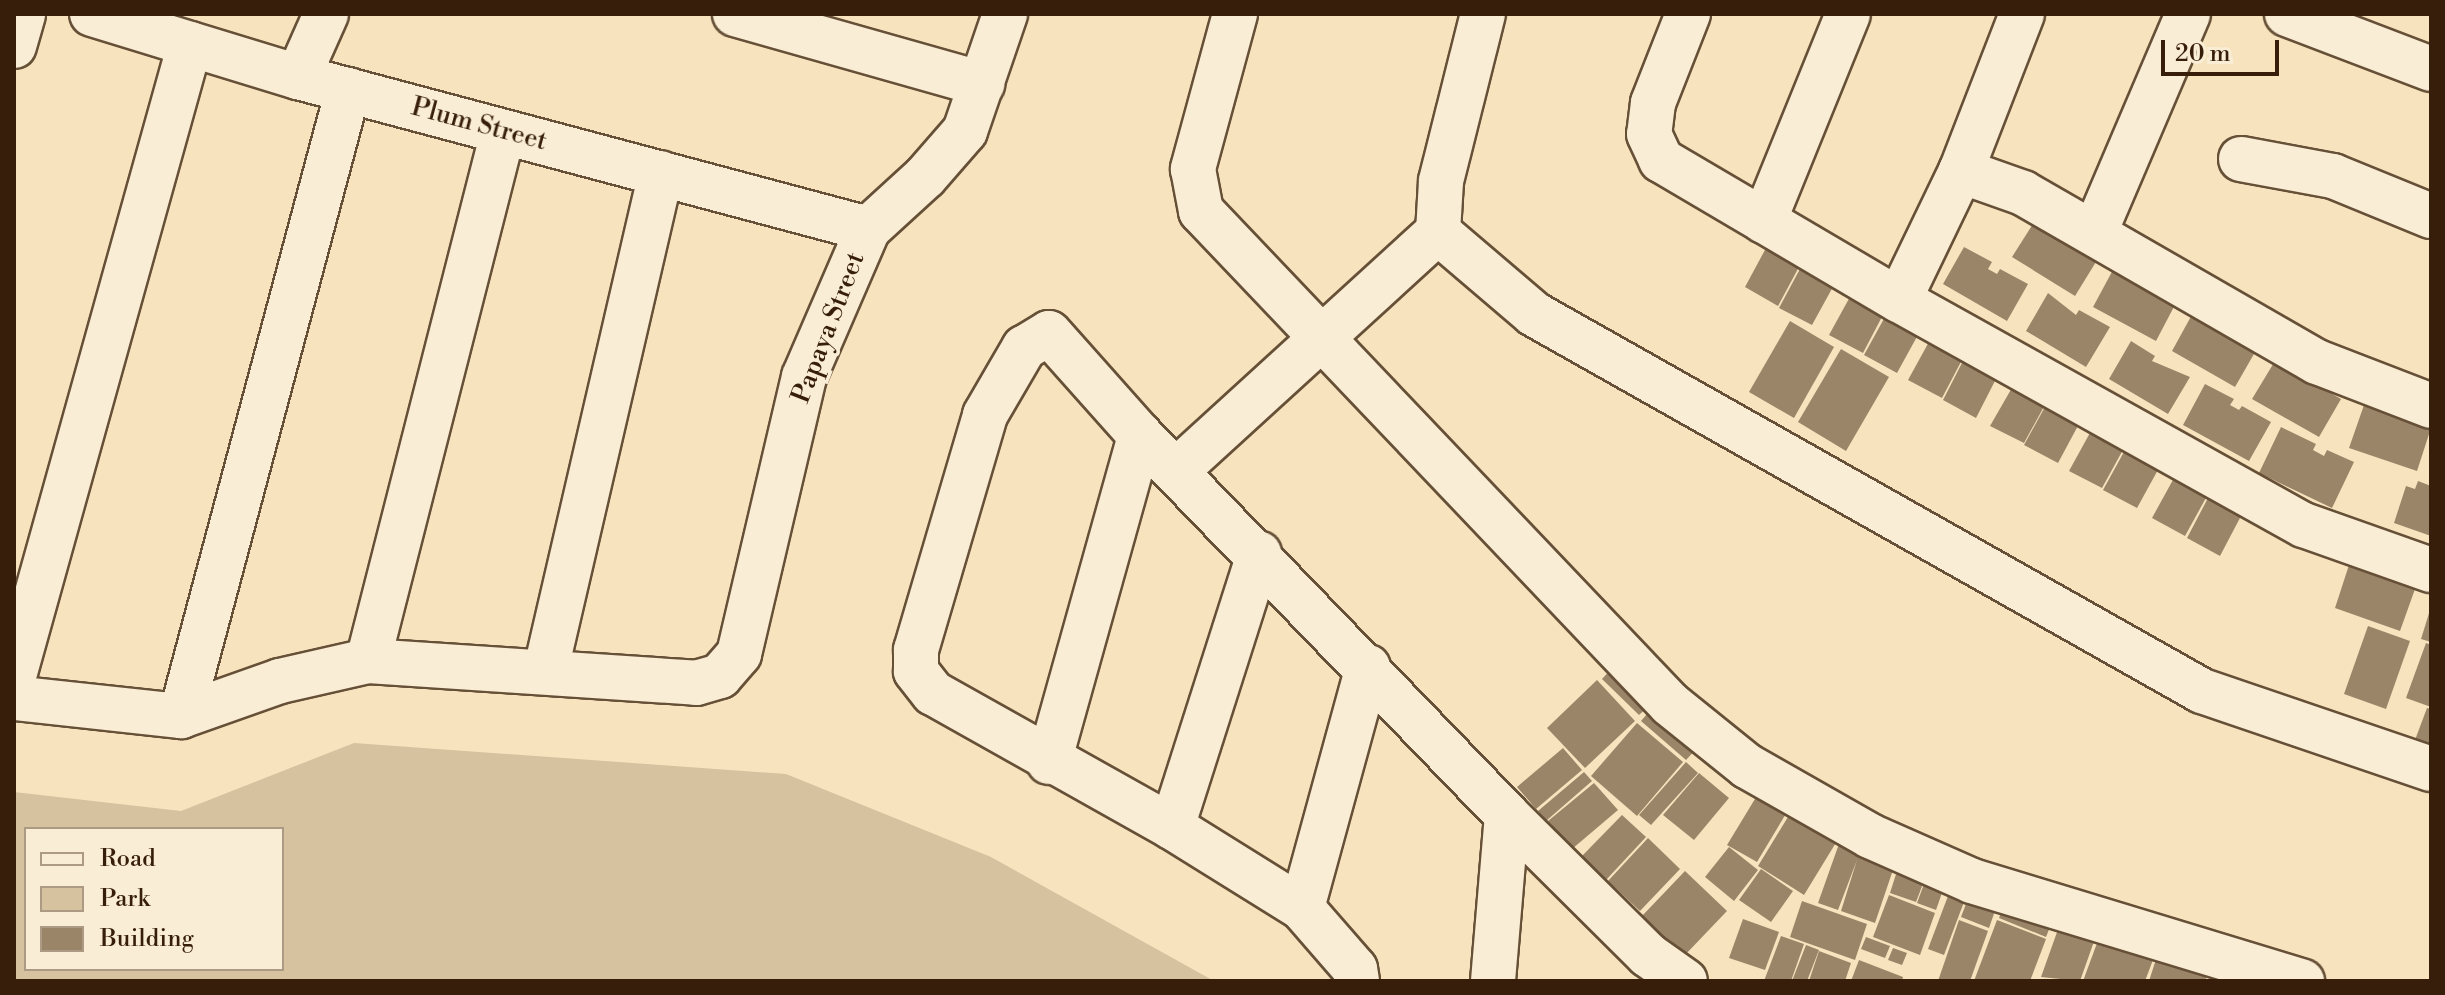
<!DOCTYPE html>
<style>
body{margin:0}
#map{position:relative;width:2445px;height:995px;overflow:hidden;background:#f7e4be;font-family:"Libre Bodoni",serif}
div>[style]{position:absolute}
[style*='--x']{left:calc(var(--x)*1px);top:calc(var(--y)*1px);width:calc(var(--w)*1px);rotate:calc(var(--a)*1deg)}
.green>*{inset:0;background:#d6c29f}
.building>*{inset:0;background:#9a8568}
.roads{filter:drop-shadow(2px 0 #665037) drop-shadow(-2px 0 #665037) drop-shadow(0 2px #665037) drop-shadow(0 -2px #665037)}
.street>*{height:44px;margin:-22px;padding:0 22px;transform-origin:22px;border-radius:22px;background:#faedd5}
span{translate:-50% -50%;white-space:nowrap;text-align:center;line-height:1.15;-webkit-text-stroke:7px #faedd5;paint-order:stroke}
.street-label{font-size:26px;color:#361e0a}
.frame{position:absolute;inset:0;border:16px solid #361e0a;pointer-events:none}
.legend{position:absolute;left:24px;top:827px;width:260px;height:144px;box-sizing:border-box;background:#faedd5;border:2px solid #ac9a84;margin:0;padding:10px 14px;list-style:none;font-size:24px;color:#361e0a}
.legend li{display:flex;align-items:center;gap:16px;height:40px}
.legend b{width:40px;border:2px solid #ac9a84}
.scale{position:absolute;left:2161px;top:40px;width:118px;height:36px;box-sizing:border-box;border:4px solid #361e0a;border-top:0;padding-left:10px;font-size:24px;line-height:28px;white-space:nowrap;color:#361e0a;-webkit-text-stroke:6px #faedd5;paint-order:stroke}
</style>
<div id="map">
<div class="green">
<i style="clip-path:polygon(evenodd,354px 743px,786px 774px,991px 857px,1214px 981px,14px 981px,14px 792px,181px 811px,354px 743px,26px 829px,282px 829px,282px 969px,26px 969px,26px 829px)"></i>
</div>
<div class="building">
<i style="clip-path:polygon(2036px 219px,2099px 257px,2075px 296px,2012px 257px)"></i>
<i style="clip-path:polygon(1964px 247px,1992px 262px,1988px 269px,1997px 274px,2000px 269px,2028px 284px,2007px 321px,1943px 284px)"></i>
<i style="clip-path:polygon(1766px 248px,1800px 265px,1778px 306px,1745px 287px)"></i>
<i style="clip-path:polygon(1801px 267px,1834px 285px,1812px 325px,1779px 308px)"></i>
<i style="clip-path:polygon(2114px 268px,2177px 301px,2156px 341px,2093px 307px)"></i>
<i style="clip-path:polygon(2048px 293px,2076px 315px,2079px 310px,2110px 327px,2086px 367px,2026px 331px)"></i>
<i style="clip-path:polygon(1851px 295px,1884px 313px,1863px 353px,1829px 335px)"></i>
<i style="clip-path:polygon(2194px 311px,2258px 347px,2235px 387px,2172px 351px)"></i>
<i style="clip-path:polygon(1886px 315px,1919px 333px,1897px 373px,1864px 355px)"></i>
<i style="clip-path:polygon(1790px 321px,1834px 347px,1794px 418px,1749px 392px)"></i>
<i style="clip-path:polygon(1930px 340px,1963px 358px,1942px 398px,1908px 380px)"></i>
<i style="clip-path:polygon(2131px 341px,2155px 356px,2152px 361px,2190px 377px,2168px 414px,2109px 379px)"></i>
<i style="clip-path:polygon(1841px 349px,1889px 377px,1846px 451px,1798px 422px)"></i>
<i style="clip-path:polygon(1964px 359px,1997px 377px,1976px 418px,1943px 400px)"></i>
<i style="clip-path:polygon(2275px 361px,2341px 399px,2319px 437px,2252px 399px)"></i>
<i style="clip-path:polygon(2205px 384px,2234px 399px,2230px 405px,2239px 410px,2242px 406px,2271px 422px,2249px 461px,2183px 425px)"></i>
<i style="clip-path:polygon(2013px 386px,2046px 403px,2024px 443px,1990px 426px)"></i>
<i style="clip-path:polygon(2046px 405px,2080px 422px,2058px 463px,2024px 445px)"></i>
<i style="clip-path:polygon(2364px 405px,2431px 428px,2417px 471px,2349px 448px)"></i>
<i style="clip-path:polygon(2281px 427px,2316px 444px,2313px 450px,2324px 456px,2327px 450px,2354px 462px,2332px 508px,2259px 473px)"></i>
<i style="clip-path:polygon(2091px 431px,2124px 448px,2102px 488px,2069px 471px)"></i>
<i style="clip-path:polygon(2125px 450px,2159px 468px,2137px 508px,2103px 490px)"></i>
<i style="clip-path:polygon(2174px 478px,2207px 496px,2185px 536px,2152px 518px)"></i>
<i style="clip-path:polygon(2418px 481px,2431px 486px,2431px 536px,2394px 523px,2406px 486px,2415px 489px)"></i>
<i style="clip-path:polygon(2208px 498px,2241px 516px,2220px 556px,2187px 538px)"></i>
<i style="clip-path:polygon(2349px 565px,2415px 589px,2400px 631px,2335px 608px)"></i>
<i style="clip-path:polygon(2430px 610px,2431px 610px,2431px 642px,2421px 639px)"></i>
<i style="clip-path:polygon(2368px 626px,2410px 641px,2386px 709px,2344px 694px)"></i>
<i style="clip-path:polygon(2426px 643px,2431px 645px,2431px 707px,2406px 698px)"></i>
<i style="clip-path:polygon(1614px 666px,1651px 704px,1639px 715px,1602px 679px)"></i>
<i style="clip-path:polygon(1597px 680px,1635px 721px,1585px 768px,1547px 728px)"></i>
<i style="clip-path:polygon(1653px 707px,1699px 746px,1686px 760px,1641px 721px)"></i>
<i style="clip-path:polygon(2427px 708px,2431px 709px,2431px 746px,2415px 740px)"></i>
<i style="clip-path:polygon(1637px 723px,1683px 762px,1637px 816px,1591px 776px)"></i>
<i style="clip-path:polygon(1563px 748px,1582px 770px,1536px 809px,1517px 787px)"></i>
<i style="clip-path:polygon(1686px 762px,1698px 773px,1651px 825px,1639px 815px)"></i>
<i style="clip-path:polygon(1584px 772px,1592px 781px,1546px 821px,1538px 811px)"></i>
<i style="clip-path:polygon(1699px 773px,1729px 798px,1694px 840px,1663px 815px)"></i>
<i style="clip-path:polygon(1594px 783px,1618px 810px,1572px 849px,1548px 821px)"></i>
<i style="clip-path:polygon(1758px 794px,1787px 812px,1757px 862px,1727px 845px)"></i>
<i style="clip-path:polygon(1791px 812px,1837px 841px,1804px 895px,1758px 866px)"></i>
<i style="clip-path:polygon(1622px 815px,1646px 837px,1606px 880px,1582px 856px)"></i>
<i style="clip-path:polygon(1648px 838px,1680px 869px,1640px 911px,1608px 881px)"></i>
<i style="clip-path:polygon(1840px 841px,1895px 864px,1875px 923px,1841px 911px,1857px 860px,1838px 910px,1818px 903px)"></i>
<i style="clip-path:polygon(1729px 847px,1758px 870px,1734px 901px,1705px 877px)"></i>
<i style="clip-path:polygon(1761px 869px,1793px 891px,1771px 922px,1739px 900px)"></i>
<i style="clip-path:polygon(1685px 871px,1727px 911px,1684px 956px,1642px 916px)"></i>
<i style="clip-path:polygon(1897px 871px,1924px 881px,1916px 902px,1890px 893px)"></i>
<i style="clip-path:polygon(1924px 884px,1943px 890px,1936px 910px,1917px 903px)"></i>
<i style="clip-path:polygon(1951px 888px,1967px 894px,1944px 955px,1928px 949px)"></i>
<i style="clip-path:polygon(1889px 895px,1935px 913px,1920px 955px,1873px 937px)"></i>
<i style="clip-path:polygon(1969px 896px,1997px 905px,1989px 928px,1961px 917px)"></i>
<i style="clip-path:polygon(1802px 901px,1867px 924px,1855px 960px,1790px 937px)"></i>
<i style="clip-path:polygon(2004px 905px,2052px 922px,2046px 937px,1999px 918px)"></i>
<i style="clip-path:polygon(1743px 919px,1779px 932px,1765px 970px,1729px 958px)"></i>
<i style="clip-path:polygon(1959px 920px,1988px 931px,1970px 981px,1938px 981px)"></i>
<i style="clip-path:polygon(1997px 920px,2046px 939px,2030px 981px,1974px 981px)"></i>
<i style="clip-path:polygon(2061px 921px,2097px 933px,2080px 981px,2041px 977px)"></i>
<i style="clip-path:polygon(2100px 935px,2156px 952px,2145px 981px,2083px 981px)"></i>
<i style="clip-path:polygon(1781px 936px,1804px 944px,1791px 981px,1764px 981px)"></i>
<i style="clip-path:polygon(1866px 937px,1890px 946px,1885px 958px,1861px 949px)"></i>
<i style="clip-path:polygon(1806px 945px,1819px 950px,1807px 981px,1792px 981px)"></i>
<i style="clip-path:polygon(1893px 948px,1907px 953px,1902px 965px,1888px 960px)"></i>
<i style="clip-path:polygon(1819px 951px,1851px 963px,1845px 981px,1809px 981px)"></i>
<i style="clip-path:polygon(2158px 953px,2209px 969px,2205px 981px,2149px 981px)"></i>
<i style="clip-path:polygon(1859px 960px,1903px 977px,1902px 981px,1851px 981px)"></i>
</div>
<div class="roads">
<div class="street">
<i style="--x:92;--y:14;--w:215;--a:17"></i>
<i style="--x:298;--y:77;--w:590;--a:14.93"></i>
<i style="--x:735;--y:14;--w:257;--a:15.8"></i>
<i style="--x:1235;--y:14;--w:161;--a:105.2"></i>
<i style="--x:1193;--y:169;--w:43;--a:79.2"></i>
<i style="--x:1201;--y:211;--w:680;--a:46.43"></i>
<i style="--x:1670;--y:704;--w:99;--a:38.8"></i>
<i style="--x:1747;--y:766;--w:142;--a:29.6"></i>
<i style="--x:1870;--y:836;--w:111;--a:23.8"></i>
<i style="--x:1972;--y:881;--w:345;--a:16.9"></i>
<i style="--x:1688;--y:14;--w:96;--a:111.5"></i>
<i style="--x:1653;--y:103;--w:31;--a:97"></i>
<i style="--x:1649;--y:134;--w:29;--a:65"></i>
<i style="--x:1661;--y:160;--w:276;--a:30.5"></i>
<i style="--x:2022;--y:14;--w:168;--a:111.2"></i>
<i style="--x:1961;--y:171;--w:143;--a:115.7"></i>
<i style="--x:1899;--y:300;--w:463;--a:29.1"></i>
<i style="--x:2304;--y:525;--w:135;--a:19.5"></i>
<i style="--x:2287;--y:14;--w:154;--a:20.9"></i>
<i style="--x:14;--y:46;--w:33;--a:-74"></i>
<i style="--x:298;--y:77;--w:69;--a:-66"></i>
<i style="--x:2241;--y:159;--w:94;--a:10.5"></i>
<i style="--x:2333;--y:176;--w:106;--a:22.2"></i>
<i style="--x:1961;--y:171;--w:66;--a:19.5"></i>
<i style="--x:2023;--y:193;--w:339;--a:29.9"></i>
<i style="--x:2317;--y:362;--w:122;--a:21.1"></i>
<i style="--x:1764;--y:221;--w:223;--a:-67.9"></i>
<i style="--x:1438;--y:232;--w:126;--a:40.5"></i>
<i style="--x:1534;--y:314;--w:767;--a:29.44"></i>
<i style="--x:2202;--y:691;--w:242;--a:18.8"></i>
<i style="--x:2095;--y:232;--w:237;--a:-66.9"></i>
<i style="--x:1176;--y:471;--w:355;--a:-42.4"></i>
<i style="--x:1438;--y:232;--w:51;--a:-86.6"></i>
<i style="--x:1441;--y:181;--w:172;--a:-75.9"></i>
<i style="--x:368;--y:661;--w:546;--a:-75.68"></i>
<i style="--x:546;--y:669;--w:509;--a:-76.95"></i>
<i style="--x:14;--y:676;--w:656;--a:-74.44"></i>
<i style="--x:14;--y:698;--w:168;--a:6.2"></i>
<i style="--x:181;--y:716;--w:105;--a:-19.5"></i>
<i style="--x:280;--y:681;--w:90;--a:-12.8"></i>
<i style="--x:368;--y:661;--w:329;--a:3.8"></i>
<i style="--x:696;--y:683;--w:25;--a:-16"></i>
<i style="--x:720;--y:676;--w:29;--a:-49"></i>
<i style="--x:739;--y:654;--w:285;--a:-76.8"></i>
<i style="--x:804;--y:377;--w:161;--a:-66.6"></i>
<i style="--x:868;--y:229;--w:77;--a:-42.4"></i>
<i style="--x:925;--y:177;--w:61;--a:-49"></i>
<i style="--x:965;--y:131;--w:124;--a:-71.1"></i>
<i style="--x:181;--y:716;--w:648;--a:-75.06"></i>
<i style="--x:1049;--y:762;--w:339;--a:-74.4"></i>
<i style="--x:1172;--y:827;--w:287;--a:-72.3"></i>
<i style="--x:1302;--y:908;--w:250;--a:-74.7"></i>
<i style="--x:1357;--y:981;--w:12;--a:-99"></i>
<i style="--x:1355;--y:969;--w:81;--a:-131"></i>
<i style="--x:1302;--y:908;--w:153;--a:-148.1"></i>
<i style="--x:1172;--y:827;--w:274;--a:-150.7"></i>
<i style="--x:933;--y:693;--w:28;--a:-128"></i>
<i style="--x:916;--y:671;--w:21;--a:-90"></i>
<i style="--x:916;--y:650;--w:245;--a:-73.6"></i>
<i style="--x:985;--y:415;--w:78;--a:-59.8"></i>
<i style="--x:1024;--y:348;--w:29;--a:-31"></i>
<i style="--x:1049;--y:333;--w:137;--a:48.3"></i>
<i style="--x:1140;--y:435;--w:528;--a:46"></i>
<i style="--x:1507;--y:815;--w:199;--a:44.8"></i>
<i style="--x:1648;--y:955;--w:45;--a:35.1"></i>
<i style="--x:1493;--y:981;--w:167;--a:-85.2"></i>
</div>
</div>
<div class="street-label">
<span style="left:479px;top:125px;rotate:15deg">Plum Street</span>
<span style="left:829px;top:328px;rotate:-69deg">Papaya Street</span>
</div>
<div class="frame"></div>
<ul class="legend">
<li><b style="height:10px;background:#faedd5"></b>Road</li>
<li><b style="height:22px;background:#d6c29f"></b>Park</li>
<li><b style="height:22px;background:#9a8568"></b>Building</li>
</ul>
<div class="scale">20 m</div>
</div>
